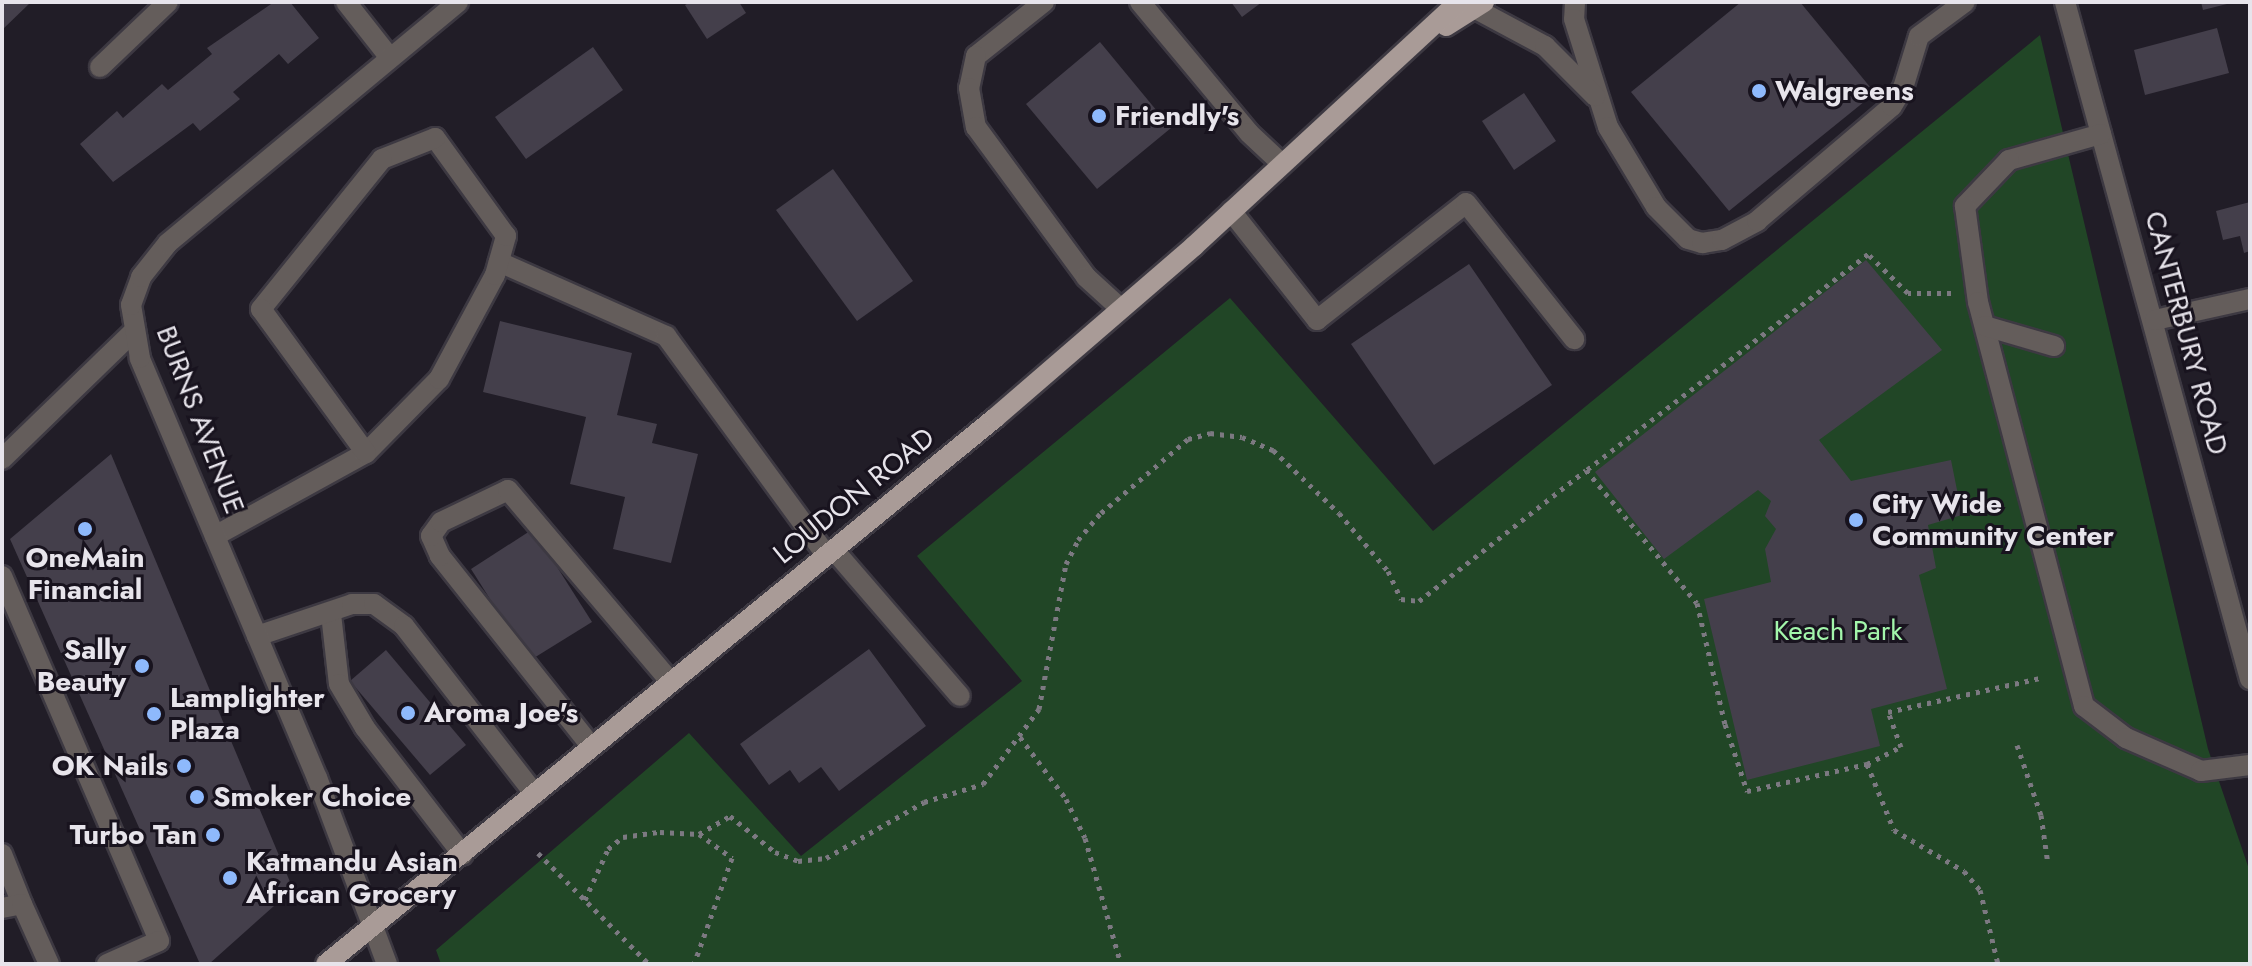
<!DOCTYPE html>
<style>
body{margin:0}
#map{position:relative;width:2252px;height:966px;overflow:hidden;background:#211d27;font-family:Jost,sans-serif}
div>[style]{position:absolute}
[style*='--x']{left:calc(var(--x)*1px);top:calc(var(--y)*1px);width:calc(var(--w)*1px);rotate:calc(var(--a)*1deg)}
.green>*{inset:0;background:#214626}
.building>*{inset:0;background:#443f4b}
.path>*{height:5px;margin-top:-2.5px;transform-origin:0;background:repeating-linear-gradient(90deg,#7c7981 0 4px,transparent 0 10px)}
.roads{filter:drop-shadow(2px 0 #3d3942) drop-shadow(-2px 0 #3d3942) drop-shadow(0 2px #3d3942) drop-shadow(0 -2px #3d3942)}
.minor>*{height:20px;margin:-10px;padding:0 10px;transform-origin:10px;border-radius:10px;background:#645d5b}
.major>*{height:20px;margin:-10px;padding:0 10px;transform-origin:10px;border-radius:10px;background:#a99b97}
.dots>*{width:22px;height:22px;translate:-50% -50%;box-sizing:border-box;border:4px solid #18131e;border-radius:50%}
span{translate:-50% -50%;white-space:nowrap;text-align:center;line-height:1.15;-webkit-text-stroke:6px #18131e;paint-order:stroke}
.poi-label{font-size:28px;color:#e7e4eb;font-weight:700}
.left{translate:0 -50%;text-align:left}
.right{translate:-100% -50%;text-align:right}
.street-label{font-size:28px;color:#e7e4eb}
.park-label{font-size:28px;color:#a3f6ab}
.frame{position:absolute;inset:0;border:4px solid #e7e4eb;pointer-events:none}
</style>
<div id="map">
<div class="green">
<i style="clip-path:polygon(2040px 35px,2208px 749px,2250px 872px,2250px 964px,441px 964px,436px 950px,689px 733px,801px 856px,1022px 681px,917px 556px,1230px 298px,1433px 531px)"></i>
</div>
<div class="building">
<i style="clip-path:polygon(2px 2px,31px 2px,2px 30px)"></i>
<i style="clip-path:polygon(274px 2px,290px 2px,319px 38px,288px 64px,279px 54px,233px 92px,240px 99px,200px 131px,193px 123px,113px 182px,80px 144px,117px 111px,123px 118px,162px 84px,168px 90px,212px 54px,207px 48px)"></i>
<i style="clip-path:polygon(690px 2px,739px 2px,746px 13px,707px 39px,685px 5px)"></i>
<i style="clip-path:polygon(1231px 2px,1262px 2px,1242px 17px)"></i>
<i style="clip-path:polygon(1741px 2px,1800px 2px,1875px 93px,1729px 211px,1631px 92px)"></i>
<i style="clip-path:polygon(2201px 2px,2231px 2px,2231px 3px,2203px 10px)"></i>
<i style="clip-path:polygon(2217px 28px,2229px 73px,2145px 95px,2134px 50px)"></i>
<i style="clip-path:polygon(1100px 42px,1171px 128px,1097px 189px,1026px 104px)"></i>
<i style="clip-path:polygon(593px 47px,623px 90px,526px 159px,495px 117px)"></i>
<i style="clip-path:polygon(1524px 93px,1556px 141px,1514px 170px,1482px 121px)"></i>
<i style="clip-path:polygon(833px 169px,913px 281px,857px 321px,776px 210px)"></i>
<i style="clip-path:polygon(2250px 202px,2250px 251px,2244px 253px,2240px 236px,2223px 240px,2216px 211px)"></i>
<i style="clip-path:polygon(1866px 260px,1942px 350px,1819px 440px,1851px 481px,1951px 460px,1962px 515px,1928px 525px,1936px 568px,1919px 575px,1947px 689px,1871px 709px,1880px 746px,1747px 780px,1704px 599px,1771px 582px,1765px 549px,1776px 529px,1765px 516px,1771px 501px,1758px 490px,1664px 559px,1595px 472px)"></i>
<i style="clip-path:polygon(1469px 264px,1552px 385px,1434px 465px,1351px 344px)"></i>
<i style="clip-path:polygon(500px 321px,632px 353px,617px 415px,657px 424px,652px 443px,698px 454px,671px 563px,613px 549px,625px 497px,570px 484px,586px 417px,483px 392px)"></i>
<i style="clip-path:polygon(111px 454px,293px 889px,209px 964px,200px 964px,10px 539px)"></i>
<i style="clip-path:polygon(533px 529px,592px 622px,529px 661px,471px 569px)"></i>
<i style="clip-path:polygon(869px 649px,926px 726px,839px 791px,821px 767px,799px 783px,790px 770px,769px 785px,740px 744px)"></i>
<i style="clip-path:polygon(386px 650px,466px 745px,430px 775px,350px 681px)"></i>
</div>
<div class="path">
<i style="--x:1951;--y:293;--w:43;--a:180"></i>
<i style="--x:1908;--y:293;--w:56;--a:-135.7"></i>
<i style="--x:1868;--y:254;--w:355;--a:142.5"></i>
<i style="--x:1586;--y:470;--w:173;--a:50.2"></i>
<i style="--x:1697;--y:603;--w:124;--a:77"></i>
<i style="--x:1725;--y:724;--w:71;--a:71.8"></i>
<i style="--x:1747;--y:791;--w:123;--a:-12.7"></i>
<i style="--x:1867;--y:764;--w:38;--a:-27"></i>
<i style="--x:1901;--y:747;--w:37;--a:-110"></i>
<i style="--x:1888;--y:712;--w:156;--a:-12.6"></i>
<i style="--x:1020;--y:737;--w:77;--a:53.4"></i>
<i style="--x:1066;--y:799;--w:43;--a:64"></i>
<i style="--x:1085;--y:838;--w:131;--a:74.1"></i>
<i style="--x:2017;--y:745;--w:74;--a:71.1"></i>
<i style="--x:2041;--y:815;--w:49;--a:81.9"></i>
<i style="--x:1867;--y:764;--w:71;--a:67.8"></i>
<i style="--x:1894;--y:830;--w:81;--a:30.4"></i>
<i style="--x:1964;--y:871;--w:25;--a:50"></i>
<i style="--x:1980;--y:890;--w:76;--a:76.3"></i>
<i style="--x:699;--y:834;--w:36;--a:-30"></i>
<i style="--x:730;--y:816;--w:58;--a:38.7"></i>
<i style="--x:775;--y:852;--w:25;--a:21"></i>
<i style="--x:798;--y:861;--w:28;--a:-6"></i>
<i style="--x:826;--y:858;--w:113;--a:-29.7"></i>
<i style="--x:924;--y:802;--w:62;--a:-17"></i>
<i style="--x:983;--y:784;--w:94;--a:-53.3"></i>
<i style="--x:1039;--y:709;--w:147;--a:-79.5"></i>
<i style="--x:1066;--y:564;--w:27;--a:-63"></i>
<i style="--x:1078;--y:540;--w:35;--a:-50"></i>
<i style="--x:1101;--y:513;--w:114;--a:-40.4"></i>
<i style="--x:1188;--y:439;--w:23;--a:-15"></i>
<i style="--x:1210;--y:433;--w:32;--a:7"></i>
<i style="--x:1242;--y:437;--w:34;--a:23"></i>
<i style="--x:1273;--y:450;--w:91;--a:43.7"></i>
<i style="--x:1339;--y:513;--w:76;--a:49.8"></i>
<i style="--x:1388;--y:571;--w:31;--a:65"></i>
<i style="--x:1401;--y:599;--w:18;--a:6"></i>
<i style="--x:1419;--y:601;--w:212;--a:-38.1"></i>
<i style="--x:538;--y:853;--w:157;--a:45"></i>
<i style="--x:585;--y:900;--w:56;--a:-65.7"></i>
<i style="--x:608;--y:849;--w:19;--a:-39"></i>
<i style="--x:623;--y:837;--w:37;--a:-8"></i>
<i style="--x:660;--y:832;--w:39;--a:3"></i>
<i style="--x:699;--y:834;--w:41;--a:36"></i>
<i style="--x:732;--y:858;--w:113;--a:109.7"></i>
</div>
<div class="roads">
<div class="minor">
<i style="--x:346;--y:2;--w:71;--a:51.8"></i>
<i style="--x:1044;--y:2;--w:87;--a:141.5"></i>
<i style="--x:976;--y:56;--w:33;--a:102"></i>
<i style="--x:969;--y:88;--w:40;--a:80"></i>
<i style="--x:976;--y:127;--w:186;--a:53.7"></i>
<i style="--x:1086;--y:277;--w:47;--a:42.4"></i>
<i style="--x:1140;--y:2;--w:170;--a:50.2"></i>
<i style="--x:1249;--y:133;--w:45;--a:43.2"></i>
<i style="--x:1575;--y:2;--w:17;--a:93"></i>
<i style="--x:1574;--y:19;--w:113;--a:72.5"></i>
<i style="--x:1608;--y:127;--w:93;--a:59"></i>
<i style="--x:1656;--y:207;--w:45;--a:45"></i>
<i style="--x:1688;--y:239;--w:15;--a:16"></i>
<i style="--x:1702;--y:243;--w:20;--a:-9"></i>
<i style="--x:1722;--y:240;--w:40;--a:-28"></i>
<i style="--x:1757;--y:221;--w:177;--a:-40.4"></i>
<i style="--x:1892;--y:106;--w:21;--a:-59"></i>
<i style="--x:1903;--y:88;--w:54;--a:-72.9"></i>
<i style="--x:1919;--y:36;--w:57;--a:-36.5"></i>
<i style="--x:2065;--y:2;--w:702;--a:74.72"></i>
<i style="--x:1474;--y:8;--w:81;--a:28.2"></i>
<i style="--x:1545;--y:46;--w:71;--a:45"></i>
<i style="--x:100;--y:67;--w:94;--a:-43.7"></i>
<i style="--x:2101;--y:134;--w:96;--a:164.2"></i>
<i style="--x:2009;--y:160;--w:64;--a:133.7"></i>
<i style="--x:1965;--y:206;--w:97;--a:82.3"></i>
<i style="--x:1978;--y:302;--w:418;--a:75.3"></i>
<i style="--x:2084;--y:706;--w:53;--a:37.3"></i>
<i style="--x:2126;--y:738;--w:82;--a:23.7"></i>
<i style="--x:2201;--y:771;--w:49;--a:-7"></i>
<i style="--x:1231;--y:211;--w:139;--a:51.7"></i>
<i style="--x:1317;--y:320;--w:189;--a:-38.1"></i>
<i style="--x:1466;--y:203;--w:174;--a:51.5"></i>
<i style="--x:499;--y:262;--w:183;--a:23.9"></i>
<i style="--x:666;--y:336;--w:271;--a:53.8"></i>
<i style="--x:2155;--y:320;--w:97;--a:-12.5"></i>
<i style="--x:1985;--y:326;--w:72;--a:16.2"></i>
<i style="--x:2;--y:459;--w:182;--a:-44.1"></i>
<i style="--x:215;--y:536;--w:172;--a:-28.8"></i>
<i style="--x:366;--y:453;--w:104;--a:-45.4"></i>
<i style="--x:439;--y:379;--w:118;--a:-61.7"></i>
<i style="--x:495;--y:275;--w:41;--a:-74.2"></i>
<i style="--x:506;--y:236;--w:121;--a:-125.9"></i>
<i style="--x:435;--y:138;--w:57;--a:158.4"></i>
<i style="--x:382;--y:159;--w:193;--a:128.9"></i>
<i style="--x:261;--y:309;--w:178;--a:53.9"></i>
<i style="--x:833;--y:549;--w:194;--a:49.2"></i>
<i style="--x:2;--y:576;--w:397;--a:66.7"></i>
<i style="--x:159;--y:941;--w:57;--a:156.1"></i>
<i style="--x:331;--y:614;--w:70;--a:83.5"></i>
<i style="--x:339;--y:684;--w:51;--a:59.4"></i>
<i style="--x:365;--y:728;--w:160;--a:52.3"></i>
<i style="--x:257;--y:636;--w:100;--a:-18.6"></i>
<i style="--x:352;--y:604;--w:22;--a:0"></i>
<i style="--x:374;--y:604;--w:37;--a:36"></i>
<i style="--x:404;--y:626;--w:213;--a:52.1"></i>
<i style="--x:591;--y:746;--w:243;--a:-128.5"></i>
<i style="--x:440;--y:556;--w:22;--a:-114"></i>
<i style="--x:431;--y:536;--w:17;--a:-54"></i>
<i style="--x:441;--y:522;--w:74;--a:-25.5"></i>
<i style="--x:508;--y:490;--w:250;--a:49.7"></i>
<i style="--x:2;--y:854;--w:54;--a:68.2"></i>
<i style="--x:2;--y:908;--w:20;--a:-11"></i>
<i style="--x:22;--y:904;--w:66;--a:65.8"></i>
<i style="--x:387;--y:964;--w:199;--a:-110.6"></i>
<i style="--x:317;--y:778;--w:456;--a:-112.9"></i>
<i style="--x:140;--y:358;--w:54;--a:-99.6"></i>
<i style="--x:131;--y:305;--w:30;--a:-70"></i>
<i style="--x:141;--y:277;--w:43;--a:-51.5"></i>
<i style="--x:168;--y:243;--w:377;--a:-39.7"></i>
</div>
<div class="major">
<i style="--x:1446;--y:26;--w:45;--a:-32.3"></i>
<i style="--x:326;--y:964;--w:864;--a:-39.22"></i>
<i style="--x:995;--y:418;--w:263;--a:-40.8"></i>
<i style="--x:1194;--y:246;--w:359;--a:-42.7"></i>
</div>
</div>
<div class="dots">
<i style="left:1759px;top:91px;background:#8eb9fc"></i>
<i style="left:1099px;top:116px;background:#8eb9fc"></i>
<i style="left:1856px;top:520px;background:#8eb9fc"></i>
<i style="left:85px;top:529px;background:#8eb9fc"></i>
<i style="left:142px;top:666px;background:#8eb9fc"></i>
<i style="left:408px;top:713px;background:#8eb9fc"></i>
<i style="left:154px;top:714px;background:#8eb9fc"></i>
<i style="left:184px;top:766px;background:#8eb9fc"></i>
<i style="left:197px;top:797px;background:#8eb9fc"></i>
<i style="left:213px;top:835px;background:#8eb9fc"></i>
<i style="left:230px;top:878px;background:#8eb9fc"></i>
</div>
<div class="poi-label">
<span class="left" style="left:1775px;top:91px">Walgreens</span>
<span class="left" style="left:1115px;top:116px">Friendly's</span>
<span class="left" style="left:1872px;top:520px">City Wide<br>Community Center</span>
<span style="left:85px;top:574px">OneMain<br>Financial</span>
<span class="right" style="left:126px;top:666px">Sally<br>Beauty</span>
<span class="left" style="left:170px;top:714px">Lamplighter<br>Plaza</span>
<span class="left" style="left:424px;top:713px">Aroma Joe's</span>
<span class="right" style="left:168px;top:766px">OK Nails</span>
<span class="left" style="left:213px;top:797px">Smoker Choice</span>
<span class="right" style="left:197px;top:835px">Turbo Tan</span>
<span class="left" style="left:246px;top:878px">Katmandu Asian<br>African Grocery</span>
</div>
<div class="street-label">
<span style="left:2186px;top:333px;rotate:75deg">CANTERBURY ROAD</span>
<span style="left:200px;top:420px;rotate:69deg">BURNS AVENUE</span>
<span style="left:854px;top:496px;rotate:-39deg">LOUDON ROAD</span>
</div>
<div class="park-label">
<span style="left:1838px;top:631px">Keach Park</span>
</div>
<div class="frame"></div>
</div>
